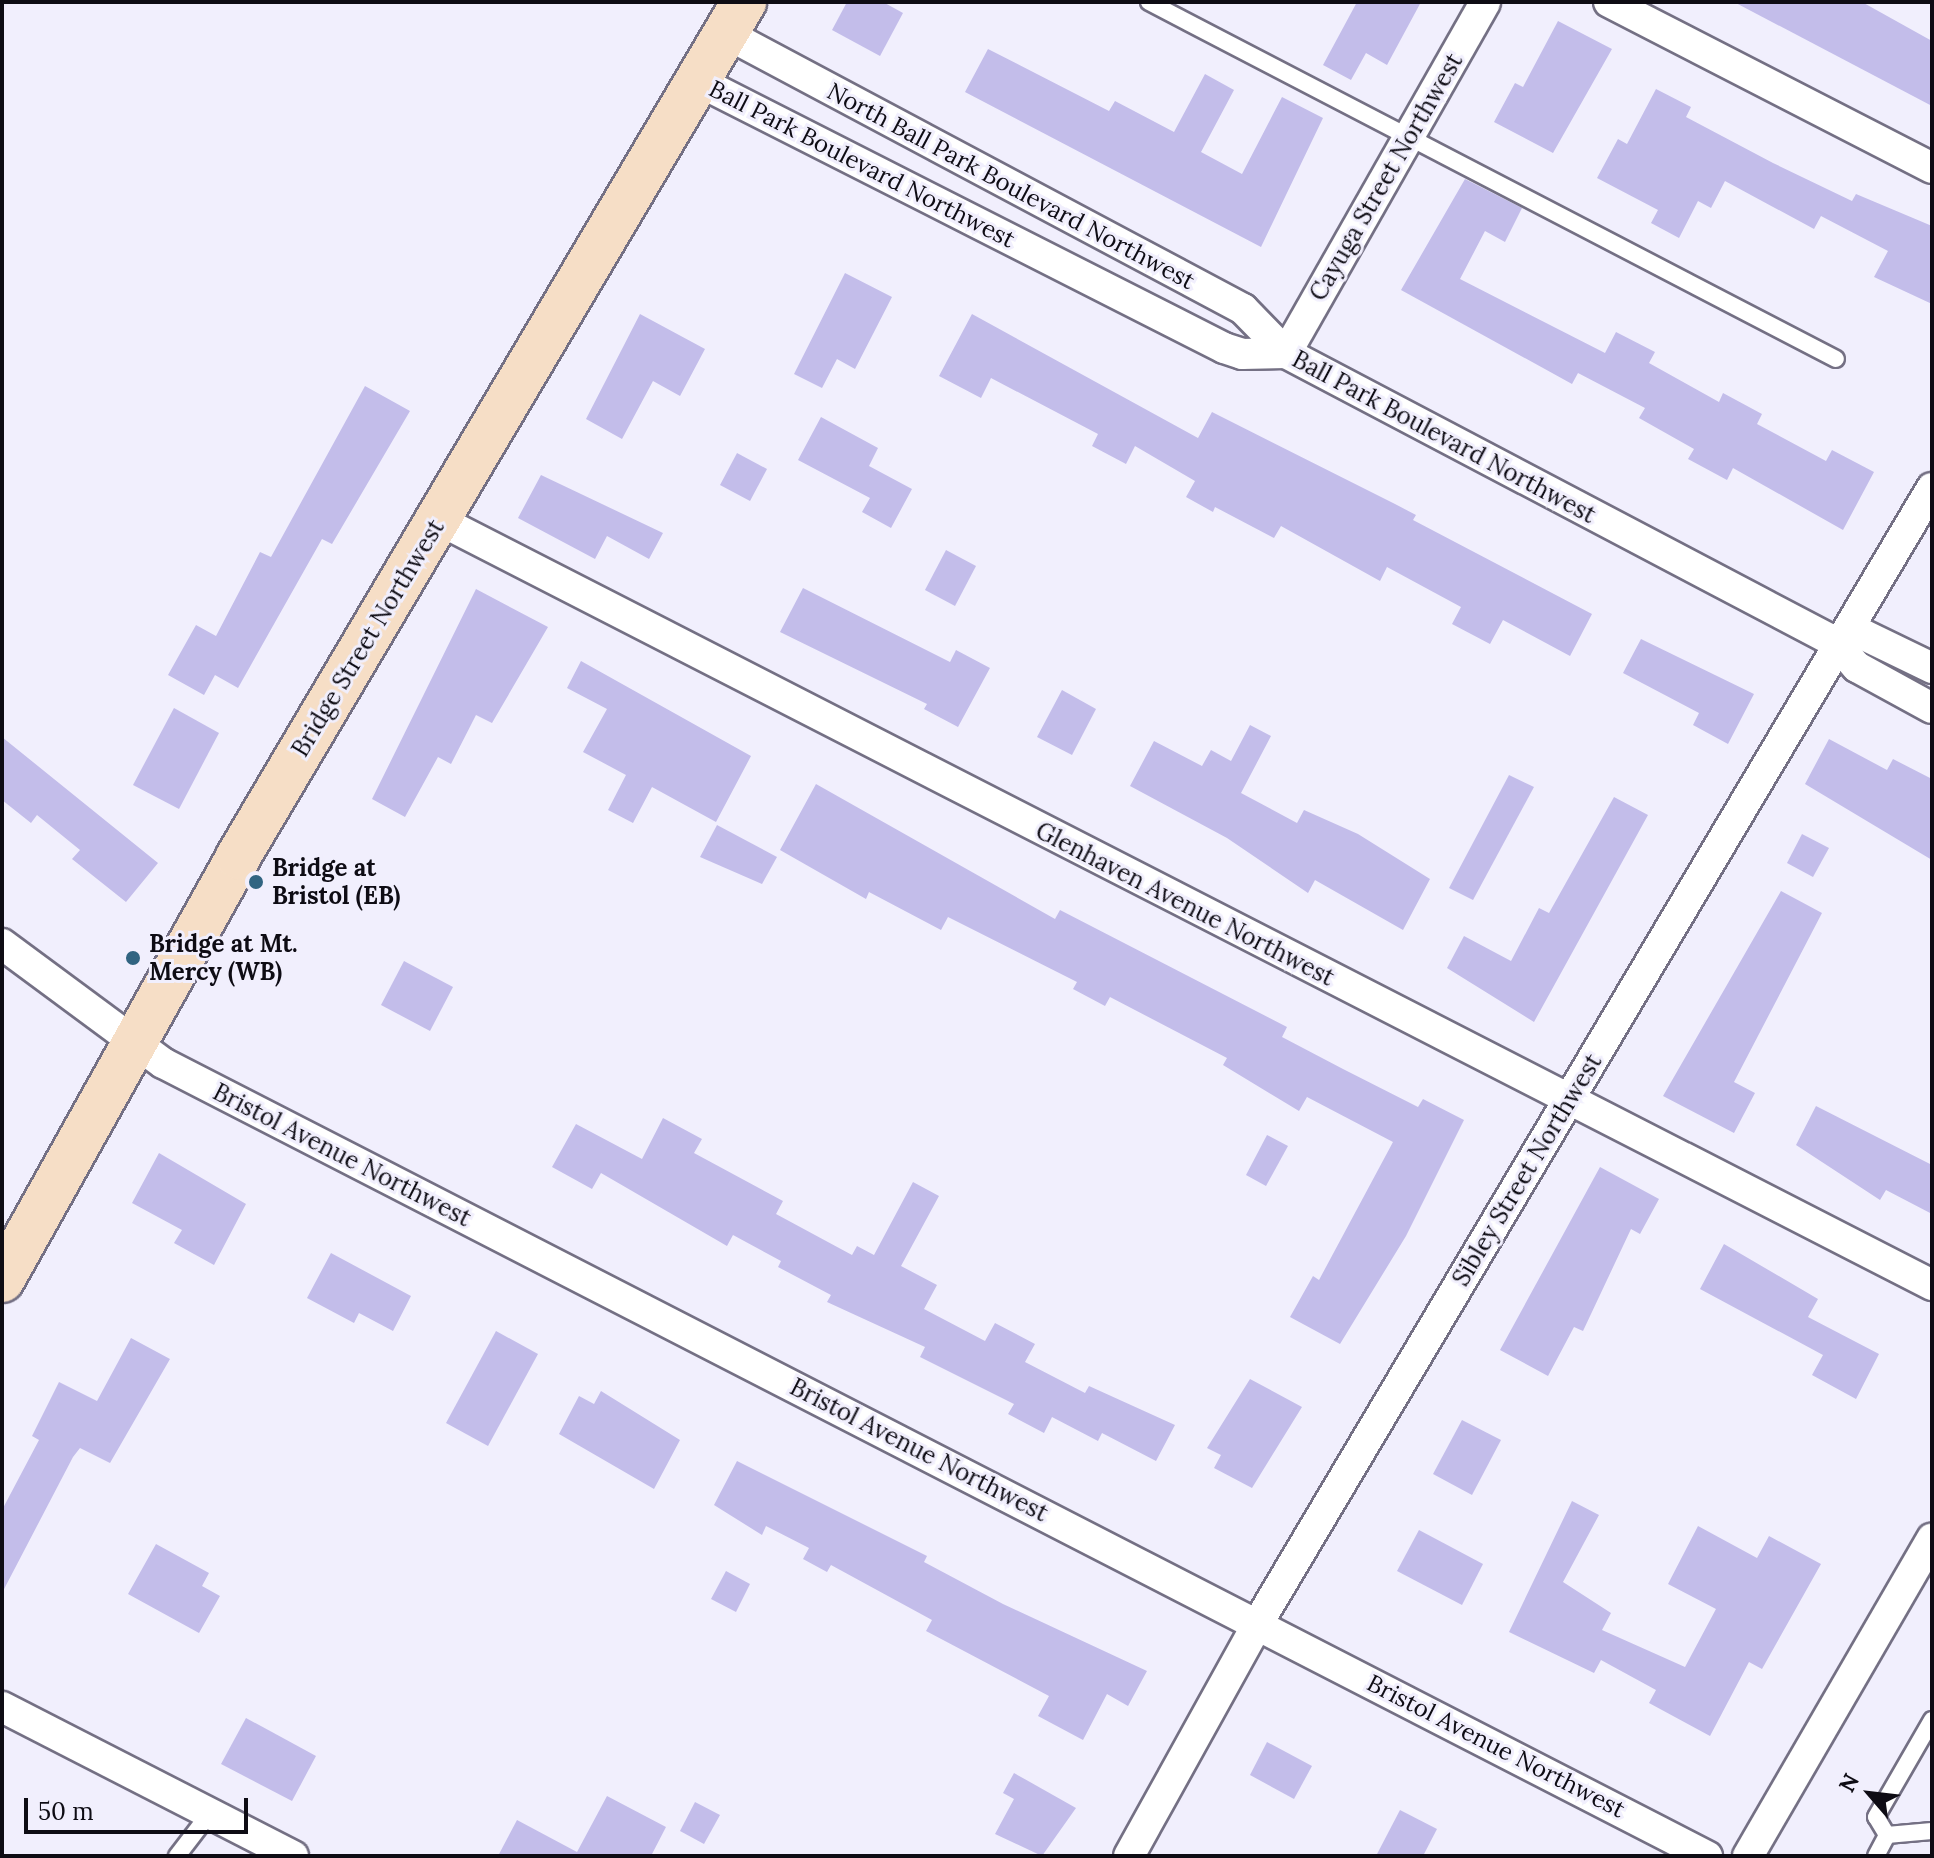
<!DOCTYPE html>
<style>
body{margin:0}
#map{position:relative;width:1934px;height:1858px;overflow:hidden;background:#f1effd;font-family:Lora,serif}
div>[style]{position:absolute}
[style*='--x']{left:calc(var(--x)*1px);top:calc(var(--y)*1px);width:calc(var(--w)*1px);rotate:calc(var(--a)*1deg)}
.building>*{inset:0;background:#c3bdea}
.roads{filter:drop-shadow(2px 0 #747084) drop-shadow(-2px 0 #747084) drop-shadow(0 2px #747084) drop-shadow(0 -2px #747084)}
.service>*{height:16px;margin:-8px;padding:0 8px;transform-origin:8px;border-radius:8px;background:#fff}
.minor>*{height:30px;margin:-15px;padding:0 15px;transform-origin:15px;border-radius:15px;background:#fff}
.secondary>*{height:44px;margin:-22px;padding:0 22px;transform-origin:22px;border-radius:22px;background:#f6dec6}
.dots>*{width:22px;height:22px;translate:-50% -50%;box-sizing:border-box;border:4px solid #f1effd;border-radius:50%}
span{translate:-50% -50%;white-space:nowrap;text-align:center;line-height:1.15;-webkit-text-stroke:6px #f1effd;paint-order:stroke}
.street-label{font-size:24px;color:#0e0c14}
.poi-label{font-size:24px;color:#0e0c14;font-weight:700}
.left{translate:0 -50%;text-align:left}
.frame{position:absolute;inset:0;border:4px solid #0e0c14;pointer-events:none}
.north{position:absolute;left:1830px;top:1754px;width:80px;height:80px;-webkit-text-stroke:6px #f1effd;paint-order:stroke;rotate:298deg;font-size:22px;font-weight:700;line-height:32px;text-align:center;color:#0e0c14}
.north::after{content:'';display:block;margin:auto;width:28px;height:36px;background:#0e0c14;clip-path:polygon(50% 0,100% 100%,50% 72%,0 100%)}
.scale{position:absolute;left:24px;top:1798px;width:224px;height:36px;box-sizing:border-box;border:4px solid #0e0c14;border-top:0;padding-left:10px;font-size:24px;line-height:28px;white-space:nowrap;color:#0e0c14;-webkit-text-stroke:6px #f1effd;paint-order:stroke}
</style>
<div id="map">
<div class="building">
<i style="clip-path:polygon(847px 2px,883px 2px,903px 13px,880px 56px,832px 30px)"></i>
<i style="clip-path:polygon(1357px 2px,1421px 2px,1387px 65px,1366px 53px,1351px 80px,1323px 65px)"></i>
<i style="clip-path:polygon(1734px 2px,1862px 2px,1932px 41px,1932px 106px)"></i>
<i style="clip-path:polygon(1558px 21px,1612px 49px,1553px 153px,1494px 122px,1515px 83px,1523px 87px)"></i>
<i style="clip-path:polygon(988px 49px,1109px 111px,1115px 101px,1174px 132px,1205px 74px,1234px 90px,1201px 152px,1242px 174px,1282px 97px,1323px 118px,1261px 247px,965px 92px)"></i>
<i style="clip-path:polygon(1656px 89px,1691px 107px,1686px 117px,1773px 163px,1852px 201px,1856px 194px,1932px 226px,1932px 304px,1874px 277px,1888px 251px,1821px 216px,1814px 229px,1725px 181px,1711px 208px,1698px 201px,1679px 238px,1651px 223px,1658px 210px,1597px 178px,1618px 139px,1627px 144px)"></i>
<i style="clip-path:polygon(1465px 179px,1522px 208px,1505px 242px,1485px 231px,1460px 279px,1605px 353px,1616px 332px,1655px 352px,1649px 363px,1719px 402px,1723px 393px,1762px 414px,1757px 424px,1826px 461px,1832px 450px,1874px 472px,1843px 530px,1733px 468px,1727px 480px,1688px 459px,1694px 449px,1639px 418px,1645px 408px,1578px 373px,1572px 384px,1401px 290px)"></i>
<i style="clip-path:polygon(845px 273px,892px 297px,855px 369px,837px 359px,822px 388px,794px 374px)"></i>
<i style="clip-path:polygon(640px 314px,705px 349px,680px 396px,653px 381px,622px 439px,586px 419px)"></i>
<i style="clip-path:polygon(972px 314px,1198px 438px,1212px 412px,1395px 504px,1416px 515px,1413px 520px,1592px 614px,1570px 656px,1503px 620px,1490px 644px,1452px 624px,1461px 607px,1387px 567px,1380px 581px,1281px 526px,1274px 538px,1215px 507px,1213px 512px,1186px 497px,1195px 481px,1135px 446px,1126px 464px,1092px 446px,1098px 434px,991px 378px,981px 398px,939px 376px)"></i>
<i style="clip-path:polygon(365px 386px,410px 411px,332px 544px,322px 539px,238px 688px,215px 675px,204px 695px,168px 675px,196px 625px,216px 636px,260px 552px,271px 557px)"></i>
<i style="clip-path:polygon(821px 417px,878px 448px,869px 466px,912px 489px,891px 528px,862px 512px,870px 498px,798px 460px)"></i>
<i style="clip-path:polygon(737px 453px,767px 469px,750px 501px,720px 485px)"></i>
<i style="clip-path:polygon(541px 475px,663px 533px,649px 559px,607px 536px,595px 559px,518px 518px)"></i>
<i style="clip-path:polygon(946px 550px,976px 566px,955px 606px,925px 590px)"></i>
<i style="clip-path:polygon(803px 588px,950px 662px,956px 650px,990px 668px,958px 727px,924px 709px,927px 704px,780px 632px)"></i>
<i style="clip-path:polygon(476px 589px,548px 627px,492px 723px,476px 715px,451px 764px,438px 757px,405px 817px,372px 799px)"></i>
<i style="clip-path:polygon(1641px 639px,1754px 694px,1728px 744px,1693px 725px,1699px 713px,1623px 673px)"></i>
<i style="clip-path:polygon(581px 661px,751px 756px,716px 822px,652px 787px,633px 823px,608px 810px,626px 775px,583px 752px,607px 709px,567px 688px)"></i>
<i style="clip-path:polygon(1062px 690px,1096px 709px,1072px 755px,1037px 737px)"></i>
<i style="clip-path:polygon(174px 708px,219px 733px,179px 809px,133px 785px)"></i>
<i style="clip-path:polygon(1250px 725px,1271px 736px,1241px 793px,1297px 823px,1304px 810px,1358px 834px,1430px 879px,1403px 930px,1315px 880px,1308px 893px,1227px 838px,1130px 786px,1154px 741px,1202px 766px,1211px 750px,1231px 761px)"></i>
<i style="clip-path:polygon(2px 737px,158px 863px,126px 902px,72px 859px,80px 850px,37px 815px,31px 823px,2px 800px)"></i>
<i style="clip-path:polygon(1829px 739px,1887px 770px,1893px 759px,1932px 779px,1932px 860px,1805px 784px)"></i>
<i style="clip-path:polygon(1509px 775px,1534px 787px,1473px 900px,1449px 888px)"></i>
<i style="clip-path:polygon(816px 784px,1055px 919px,1060px 910px,1287px 1027px,1282px 1037px,1343px 1069px,1418px 1107px,1423px 1099px,1464px 1120px,1406px 1236px,1340px 1344px,1290px 1317px,1313px 1276px,1319px 1280px,1393px 1142px,1307px 1097px,1299px 1111px,1223px 1065px,1227px 1058px,1110px 997px,1105px 1006px,1073px 989px,1077px 982px,948px 917px,941px 930px,869px 892px,866px 899px,780px 850px)"></i>
<i style="clip-path:polygon(1614px 797px,1648px 815px,1534px 1022px,1447px 968px,1464px 936px,1511px 961px,1539px 908px,1549px 913px)"></i>
<i style="clip-path:polygon(717px 825px,777px 857px,762px 884px,700px 857px)"></i>
<i style="clip-path:polygon(1802px 834px,1829px 848px,1813px 877px,1787px 863px)"></i>
<i style="clip-path:polygon(1781px 891px,1822px 913px,1734px 1082px,1755px 1093px,1734px 1133px,1663px 1096px)"></i>
<i style="clip-path:polygon(404px 961px,453px 987px,430px 1031px,381px 1005px)"></i>
<i style="clip-path:polygon(1816px 1106px,1932px 1165px,1932px 1214px,1886px 1190px,1880px 1200px,1796px 1145px)"></i>
<i style="clip-path:polygon(663px 1118px,702px 1139px,694px 1153px,783px 1201px,776px 1214px,852px 1255px,857px 1246px,874px 1255px,913px 1182px,939px 1196px,901px 1266px,937px 1285px,924px 1309px,985px 1341px,995px 1323px,1035px 1344px,1025px 1362px,1085px 1393px,1089px 1386px,1175px 1425px,1156px 1461px,1102px 1433px,1098px 1441px,1052px 1417px,1044px 1433px,1008px 1414px,1014px 1404px,920px 1357px,925px 1347px,827px 1302px,831px 1295px,778px 1267px,781px 1261px,733px 1235px,727px 1246px,601px 1173px,592px 1189px,552px 1167px,576px 1124px,642px 1159px)"></i>
<i style="clip-path:polygon(1267px 1135px,1288px 1146px,1266px 1186px,1246px 1175px)"></i>
<i style="clip-path:polygon(159px 1153px,246px 1204px,214px 1265px,174px 1243px,182px 1230px,132px 1203px)"></i>
<i style="clip-path:polygon(1600px 1167px,1659px 1199px,1640px 1234px,1631px 1229px,1583px 1331px,1574px 1327px,1548px 1376px,1500px 1350px)"></i>
<i style="clip-path:polygon(1724px 1244px,1818px 1299px,1808px 1317px,1879px 1354px,1856px 1399px,1812px 1375px,1823px 1355px,1700px 1289px)"></i>
<i style="clip-path:polygon(331px 1253px,411px 1296px,393px 1331px,359px 1313px,354px 1323px,307px 1298px)"></i>
<i style="clip-path:polygon(496px 1331px,538px 1354px,488px 1446px,446px 1423px)"></i>
<i style="clip-path:polygon(131px 1338px,170px 1359px,110px 1463px,80px 1448px,73px 1457px,2px 1593px,2px 1510px,39px 1440px,32px 1436px,59px 1382px,97px 1401px)"></i>
<i style="clip-path:polygon(1250px 1379px,1302px 1407px,1252px 1488px,1214px 1468px,1221px 1455px,1207px 1448px)"></i>
<i style="clip-path:polygon(601px 1391px,680px 1440px,654px 1489px,559px 1434px,579px 1396px,594px 1404px)"></i>
<i style="clip-path:polygon(1462px 1420px,1501px 1440px,1472px 1495px,1433px 1474px)"></i>
<i style="clip-path:polygon(737px 1461px,927px 1556px,924px 1562px,1003px 1604px,1147px 1671px,1128px 1706px,1107px 1694px,1083px 1740px,1038px 1716px,1049px 1696px,926px 1631px,932px 1620px,831px 1565px,827px 1572px,803px 1559px,809px 1548px,766px 1526px,762px 1535px,714px 1505px)"></i>
<i style="clip-path:polygon(1572px 1501px,1599px 1515px,1563px 1582px,1611px 1613px,1602px 1630px,1685px 1667px,1716px 1609px,1668px 1584px,1698px 1526px,1757px 1558px,1769px 1536px,1821px 1564px,1762px 1669px,1749px 1662px,1710px 1736px,1649px 1703px,1656px 1690px,1601px 1660px,1594px 1673px,1509px 1632px)"></i>
<i style="clip-path:polygon(1419px 1530px,1483px 1564px,1462px 1605px,1397px 1571px)"></i>
<i style="clip-path:polygon(156px 1544px,209px 1573px,202px 1586px,220px 1596px,199px 1633px,128px 1594px)"></i>
<i style="clip-path:polygon(726px 1571px,750px 1584px,736px 1612px,711px 1599px)"></i>
<i style="clip-path:polygon(246px 1718px,316px 1756px,292px 1801px,221px 1764px)"></i>
<i style="clip-path:polygon(1267px 1742px,1312px 1766px,1294px 1799px,1250px 1775px)"></i>
<i style="clip-path:polygon(1014px 1773px,1076px 1808px,1042px 1856px,995px 1834px,1014px 1799px,1003px 1793px)"></i>
<i style="clip-path:polygon(607px 1796px,666px 1827px,651px 1856px,498px 1856px,517px 1820px,577px 1852px)"></i>
<i style="clip-path:polygon(695px 1802px,720px 1815px,704px 1844px,680px 1831px)"></i>
<i style="clip-path:polygon(1400px 1810px,1437px 1829px,1423px 1856px,1376px 1856px)"></i>
</div>
<div class="roads">
<div class="service">
<i style="--x:1149;--y:2;--w:774;--a:27.46"></i>
<i style="--x:1887;--y:1835;--w:21;--a:-121"></i>
<i style="--x:1876;--y:1817;--w:112;--a:-60"></i>
<i style="--x:177;--y:1856;--w:54;--a:-52.5"></i>
<i style="--x:1876;--y:1856;--w:24;--a:-62"></i>
<i style="--x:1887;--y:1835;--w:45;--a:-5.1"></i>
</div>
<div class="minor">
<i style="--x:1609;--y:2;--w:363;--a:27.2"></i>
<i style="--x:725;--y:33;--w:587;--a:28.05"></i>
<i style="--x:1243;--y:309;--w:62;--a:45.7"></i>
<i style="--x:696;--y:80;--w:592;--a:26.91"></i>
<i style="--x:1224;--y:348;--w:19;--a:18"></i>
<i style="--x:1242;--y:354;--w:44;--a:-1.3"></i>
<i style="--x:1286;--y:353;--w:620;--a:27.76"></i>
<i style="--x:1835;--y:642;--w:28;--a:-17"></i>
<i style="--x:1862;--y:634;--w:78;--a:25.9"></i>
<i style="--x:1286;--y:353;--w:403;--a:-60.4"></i>
<i style="--x:439;--y:520;--w:1678;--a:27.13"></i>
<i style="--x:1835;--y:642;--w:33;--a:49"></i>
<i style="--x:1857;--y:667;--w:85;--a:28.7"></i>
<i style="--x:2;--y:944;--w:200;--a:36.5"></i>
<i style="--x:163;--y:1063;--w:1736;--a:27.19"></i>
<i style="--x:2;--y:1707;--w:327;--a:27.1"></i>
<i style="--x:1129;--y:1856;--w:266;--a:-61"></i>
<i style="--x:1258;--y:1623;--w:1320;--a:-59.3"></i>
<i style="--x:1748;--y:1856;--w:367;--a:-59.9"></i>
</div>
<div class="secondary">
<i style="--x:2;--y:1280;--w:484;--a:-60.8"></i>
<i style="--x:238;--y:857;--w:994;--a:-59.38"></i>
</div>
</div>
<div class="dots">
<i style="left:256px;top:882px;background:#316481"></i>
<i style="left:133px;top:958px;background:#316481"></i>
</div>
<div class="street-label">
<span style="left:862px;top:164px;rotate:27deg">Ball Park Boulevard Northwest</span>
<span style="left:1386px;top:177px;rotate:-60deg">Cayuga Street Northwest</span>
<span style="left:1011px;top:186px;rotate:28deg">North Ball Park Boulevard Northwest</span>
<span style="left:1444px;top:437px;rotate:28deg">Ball Park Boulevard Northwest</span>
<span style="left:368px;top:638px;rotate:-59deg">Bridge Street Northwest</span>
<span style="left:1185px;top:904px;rotate:27deg">Glenhaven Avenue Northwest</span>
<span style="left:342px;top:1155px;rotate:27deg">Bristol Avenue Northwest</span>
<span style="left:1527px;top:1170px;rotate:-59deg">Sibley Street Northwest</span>
<span style="left:919px;top:1450px;rotate:27deg">Bristol Avenue Northwest</span>
<span style="left:1496px;top:1746px;rotate:27deg">Bristol Avenue Northwest</span>
</div>
<div class="poi-label">
<span class="left" style="left:272px;top:882px">Bridge at<br>Bristol (EB)</span>
<span class="left" style="left:149px;top:958px">Bridge at Mt.<br>Mercy (WB)</span>
</div>
<div class="frame"></div>
<div class="north">N</div>
<div class="scale">50 m</div>
</div>
